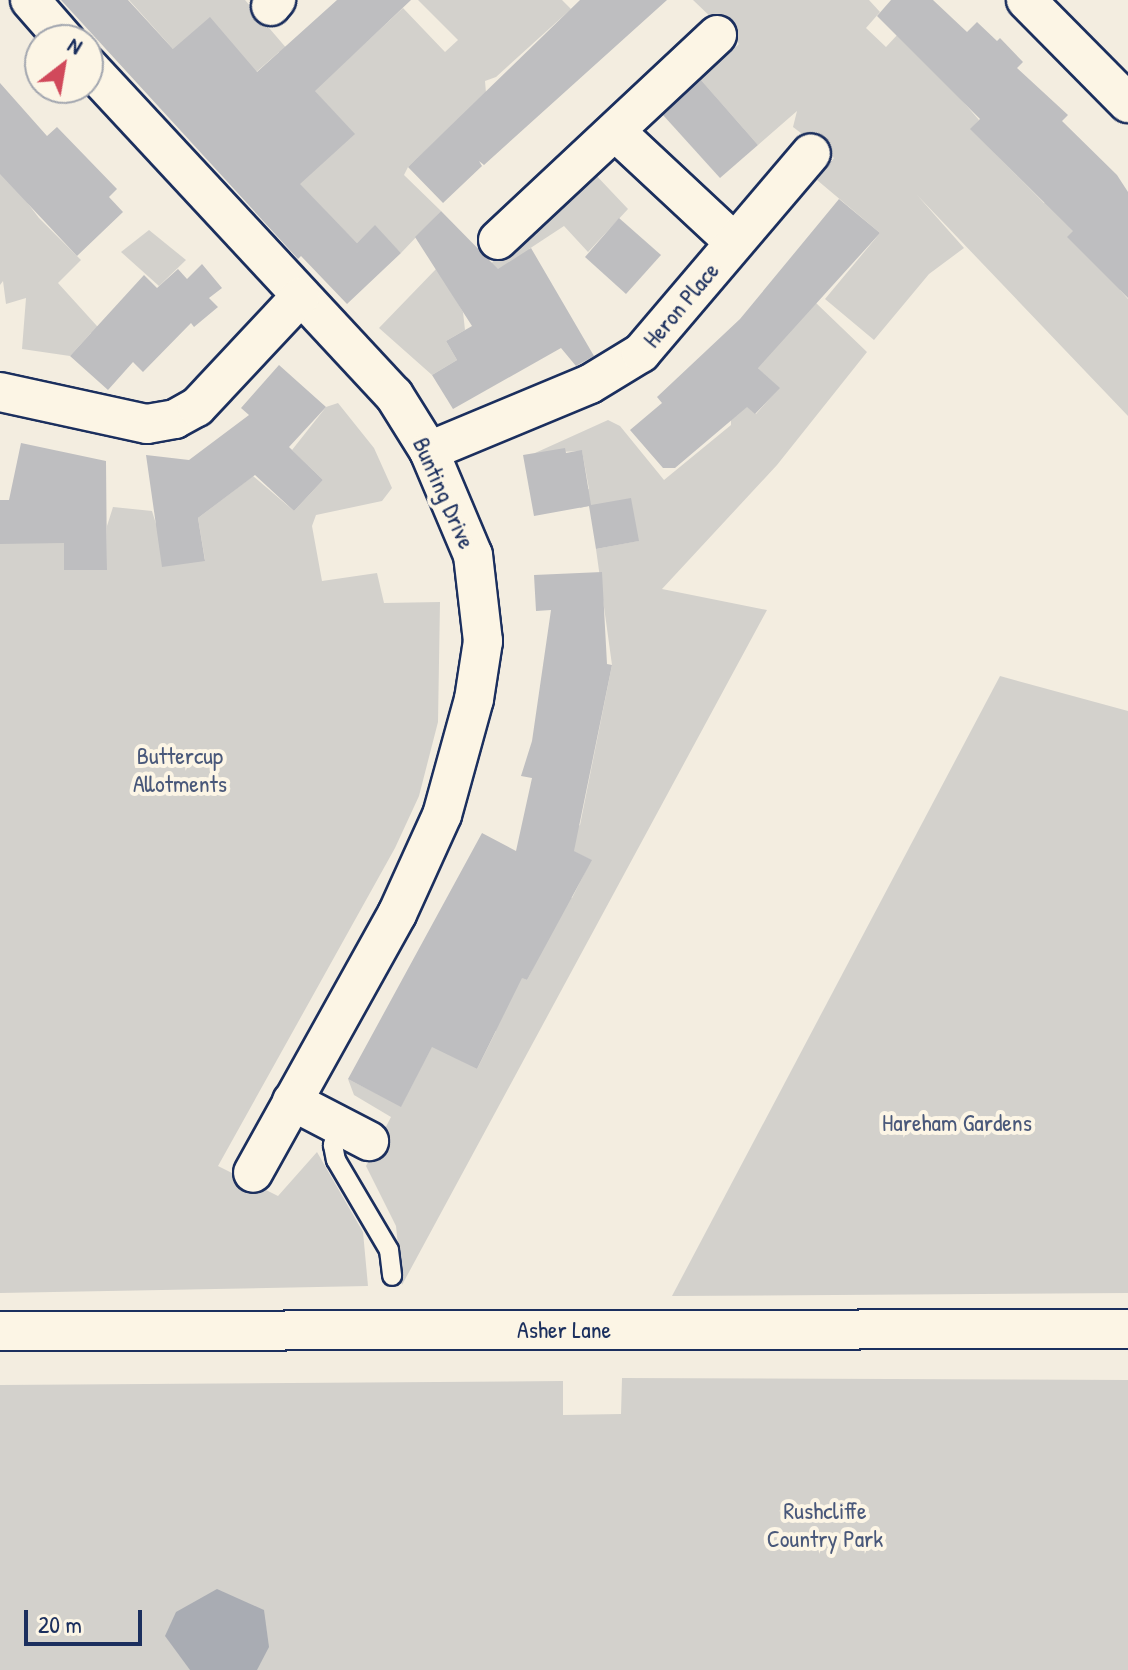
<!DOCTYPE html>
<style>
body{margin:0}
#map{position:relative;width:1128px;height:1670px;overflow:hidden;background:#f3ede0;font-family:"Patrick Hand",sans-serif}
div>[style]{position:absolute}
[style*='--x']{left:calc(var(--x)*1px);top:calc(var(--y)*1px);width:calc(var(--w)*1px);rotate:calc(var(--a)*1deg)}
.green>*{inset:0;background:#d3d1cc}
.water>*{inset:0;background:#a9acb3}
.building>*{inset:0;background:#bebec0}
.roads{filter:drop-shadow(2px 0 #1b2f5e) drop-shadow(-2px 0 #1b2f5e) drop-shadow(0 2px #1b2f5e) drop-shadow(0 -2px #1b2f5e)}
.service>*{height:18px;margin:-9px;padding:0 9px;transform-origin:9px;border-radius:9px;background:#fcf5e5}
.minor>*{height:38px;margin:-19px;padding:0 19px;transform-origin:19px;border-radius:19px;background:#fcf5e5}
span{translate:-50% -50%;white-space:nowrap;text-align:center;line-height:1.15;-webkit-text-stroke:8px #fcf5e5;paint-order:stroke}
.street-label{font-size:24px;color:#1b2f5e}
.park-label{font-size:24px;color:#49587a}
.north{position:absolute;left:24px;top:24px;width:80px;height:80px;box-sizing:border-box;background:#fcf5e5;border:2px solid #a2a6af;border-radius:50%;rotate:31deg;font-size:22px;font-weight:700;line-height:32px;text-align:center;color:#1b2f5e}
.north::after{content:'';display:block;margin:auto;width:28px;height:36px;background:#d1495b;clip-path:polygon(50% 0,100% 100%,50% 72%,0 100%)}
.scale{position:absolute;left:24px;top:1610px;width:118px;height:36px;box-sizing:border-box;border:4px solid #1b2f5e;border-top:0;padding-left:10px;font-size:24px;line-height:28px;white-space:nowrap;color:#1b2f5e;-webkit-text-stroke:6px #fcf5e5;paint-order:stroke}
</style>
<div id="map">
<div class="green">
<i style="clip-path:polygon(129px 0,245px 0,319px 86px,403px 8px,445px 52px,458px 40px,418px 0,562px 0,571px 9px,496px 77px,485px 81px,486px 93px,408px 167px,404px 175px,441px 211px,401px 253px,375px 226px,357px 243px,298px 183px,354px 134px,279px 52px,247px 80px,174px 50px)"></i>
<i style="clip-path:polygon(693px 0,869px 0,880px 12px,866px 28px,886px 47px,899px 33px,925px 58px,979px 120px,971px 129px,1044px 203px,1063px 186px,1091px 213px,1068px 237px,1128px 282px,1120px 290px,1128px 299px,1128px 416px,917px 195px,964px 248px,929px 274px,874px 340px,825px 299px,880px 233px,817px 180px,834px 158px,793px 127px,797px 111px,758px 145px,700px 79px,739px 44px)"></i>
<i style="clip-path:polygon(0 167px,39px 218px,81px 260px,58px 283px,106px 336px,91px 333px,70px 356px,22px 349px,26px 298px,6px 304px,3px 281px,0 285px)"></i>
<i style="clip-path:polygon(592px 171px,628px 209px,588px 252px,564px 226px,529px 249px,552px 285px,486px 268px)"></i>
<i style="clip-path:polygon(149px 230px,186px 260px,159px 286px,121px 252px)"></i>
<i style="clip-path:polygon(437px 268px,463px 312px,465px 330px,446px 341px,457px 360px,432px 375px,379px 328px)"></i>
<i style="clip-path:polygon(815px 302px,867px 352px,777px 465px,662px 589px,767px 610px,402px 1285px,396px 1226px,366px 1166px,391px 1117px,354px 1095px,348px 1079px,401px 1106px,432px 1046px,477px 1069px,496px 1031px,458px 1011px,481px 958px,527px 980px,546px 942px,527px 876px,572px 898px,591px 860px,553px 841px,580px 825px,612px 665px,596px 549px,638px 541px,589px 506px,580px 508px,577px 492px,589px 489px,582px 451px,535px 453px,608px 420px,620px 426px,664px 480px,731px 425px,731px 404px,737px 398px,756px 414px,779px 388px,756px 366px)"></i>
<i style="clip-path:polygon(338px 403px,374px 448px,392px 488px,382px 501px,316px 515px,312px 526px,322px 581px,377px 573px,384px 603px,440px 602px,438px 722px,419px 796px,395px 848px,218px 1166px,278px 1196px,317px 1152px,363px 1232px,368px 1286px,0 1293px,0 544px,10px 500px,107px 569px,107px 526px,113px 507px,152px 511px,156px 524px,205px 560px,198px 518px,253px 476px,294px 511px,323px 480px,292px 450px,326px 407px)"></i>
<i style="clip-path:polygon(1000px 676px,1128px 711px,1128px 1293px,672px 1296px)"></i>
<i style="clip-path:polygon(622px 1378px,1128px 1380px,1128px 1670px,0 1670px,0 1385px,563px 1381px,563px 1415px,621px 1414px)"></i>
</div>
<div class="water">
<i style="clip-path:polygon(217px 1589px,264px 1610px,269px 1647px,257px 1670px,190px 1670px,165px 1636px,176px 1612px)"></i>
</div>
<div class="building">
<i style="clip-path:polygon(61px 0,128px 0,173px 49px,210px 17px,257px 72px,337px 0,411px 0,315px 91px,355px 134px,300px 184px,357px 243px,375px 225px,401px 253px,347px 304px,301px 256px,298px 259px)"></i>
<i style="clip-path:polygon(580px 0,667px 0,484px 165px,479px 161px,482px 166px,443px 203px,408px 167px)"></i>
<i style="clip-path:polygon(891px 0,933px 0,967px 32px,977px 22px,997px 41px,1000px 38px,1023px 62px,1017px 68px,1068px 115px,1062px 121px,1117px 175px,1128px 192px,1128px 298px,1067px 237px,1073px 231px,970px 129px,980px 119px,877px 16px)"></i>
<i style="clip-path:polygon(701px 80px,758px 145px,720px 178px,663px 115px)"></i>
<i style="clip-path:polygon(0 83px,47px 136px,57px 127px,117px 189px,109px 197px,123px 212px,77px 256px,0 174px)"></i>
<i style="clip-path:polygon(839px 199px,880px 233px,758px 368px,780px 388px,755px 414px,747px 407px,675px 468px,663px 468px,630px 430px,662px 403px,657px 397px,740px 319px)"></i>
<i style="clip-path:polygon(441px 211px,498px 269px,531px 248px,594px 356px,576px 366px,561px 348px,453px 409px,432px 375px,457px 360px,446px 341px,472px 326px,415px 237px)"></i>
<i style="clip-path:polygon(619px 218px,661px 255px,626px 294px,585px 257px)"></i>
<i style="clip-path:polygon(202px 264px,222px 288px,209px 298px,218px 307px,194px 327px,191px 323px,143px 372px,133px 362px,108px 390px,70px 356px,144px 275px,157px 288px,178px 269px,187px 279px)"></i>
<i style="clip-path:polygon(279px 365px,326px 407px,289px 447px,323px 480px,294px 511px,255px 475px,198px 518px,205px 561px,162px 567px,146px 455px,189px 460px,249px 415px,241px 408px)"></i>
<i style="clip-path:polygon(21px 443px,106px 461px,107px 570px,64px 570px,64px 543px,0 544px,0 500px,9px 500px)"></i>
<i style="clip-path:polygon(565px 448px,566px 453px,582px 450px,591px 505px,631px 498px,639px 541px,596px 549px,589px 506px,534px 516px,523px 455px)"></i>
<i style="clip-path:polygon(602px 572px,607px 664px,612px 665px,574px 851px,592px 860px,527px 980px,522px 978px,477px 1069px,432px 1047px,401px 1107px,348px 1079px,482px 833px,516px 851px,532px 778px,521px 776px,532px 741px,551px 610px,536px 611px,534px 575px)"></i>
</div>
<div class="roads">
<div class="service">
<i style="--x:339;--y:1126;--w:20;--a:108"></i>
<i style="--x:333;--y:1145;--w:15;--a:79"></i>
<i style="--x:336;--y:1160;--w:104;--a:59.5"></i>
<i style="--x:389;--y:1250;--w:26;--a:83"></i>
</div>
<div class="minor">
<i style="--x:30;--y:0;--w:53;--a:48.8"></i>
<i style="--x:1026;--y:0;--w:145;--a:45.3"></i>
<i style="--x:271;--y:6;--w:8;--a:-50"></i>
<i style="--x:88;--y:66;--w:449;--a:47.1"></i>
<i style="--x:394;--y:395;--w:66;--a:58"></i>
<i style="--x:429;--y:451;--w:113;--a:67.1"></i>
<i style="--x:473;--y:555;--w:87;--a:83.4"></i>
<i style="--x:483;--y:641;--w:59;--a:98.8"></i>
<i style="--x:474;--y:699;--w:120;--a:105.4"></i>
<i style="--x:442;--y:815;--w:109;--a:114.4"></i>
<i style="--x:397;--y:914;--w:296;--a:119.1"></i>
<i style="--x:616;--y:132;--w:161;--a:43"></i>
<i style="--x:498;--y:240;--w:300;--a:-43.1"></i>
<i style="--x:0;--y:392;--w:150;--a:12.3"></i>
<i style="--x:147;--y:424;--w:28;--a:-10"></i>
<i style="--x:175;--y:419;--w:25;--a:-29"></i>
<i style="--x:197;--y:407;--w:151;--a:-46.9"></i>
<i style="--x:429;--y:451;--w:174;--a:-22.6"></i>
<i style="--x:590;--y:384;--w:60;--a:-31.3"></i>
<i style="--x:641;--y:353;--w:262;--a:-49.6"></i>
<i style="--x:292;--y:1101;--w:87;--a:27.5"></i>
<i style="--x:0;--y:1331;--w:1128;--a:-0.1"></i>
</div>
</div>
<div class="street-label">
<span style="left:681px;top:305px;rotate:-50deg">Heron Place</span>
<span style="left:444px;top:493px;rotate:66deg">Bunting Drive</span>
<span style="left:564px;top:1330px">Asher Lane</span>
</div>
<div class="park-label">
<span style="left:180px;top:770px">Buttercup<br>Allotments</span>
<span style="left:957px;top:1123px">Hareham Gardens</span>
<span style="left:825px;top:1525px">Rushcliffe<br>Country Park</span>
</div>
<div class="north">N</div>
<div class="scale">20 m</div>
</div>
